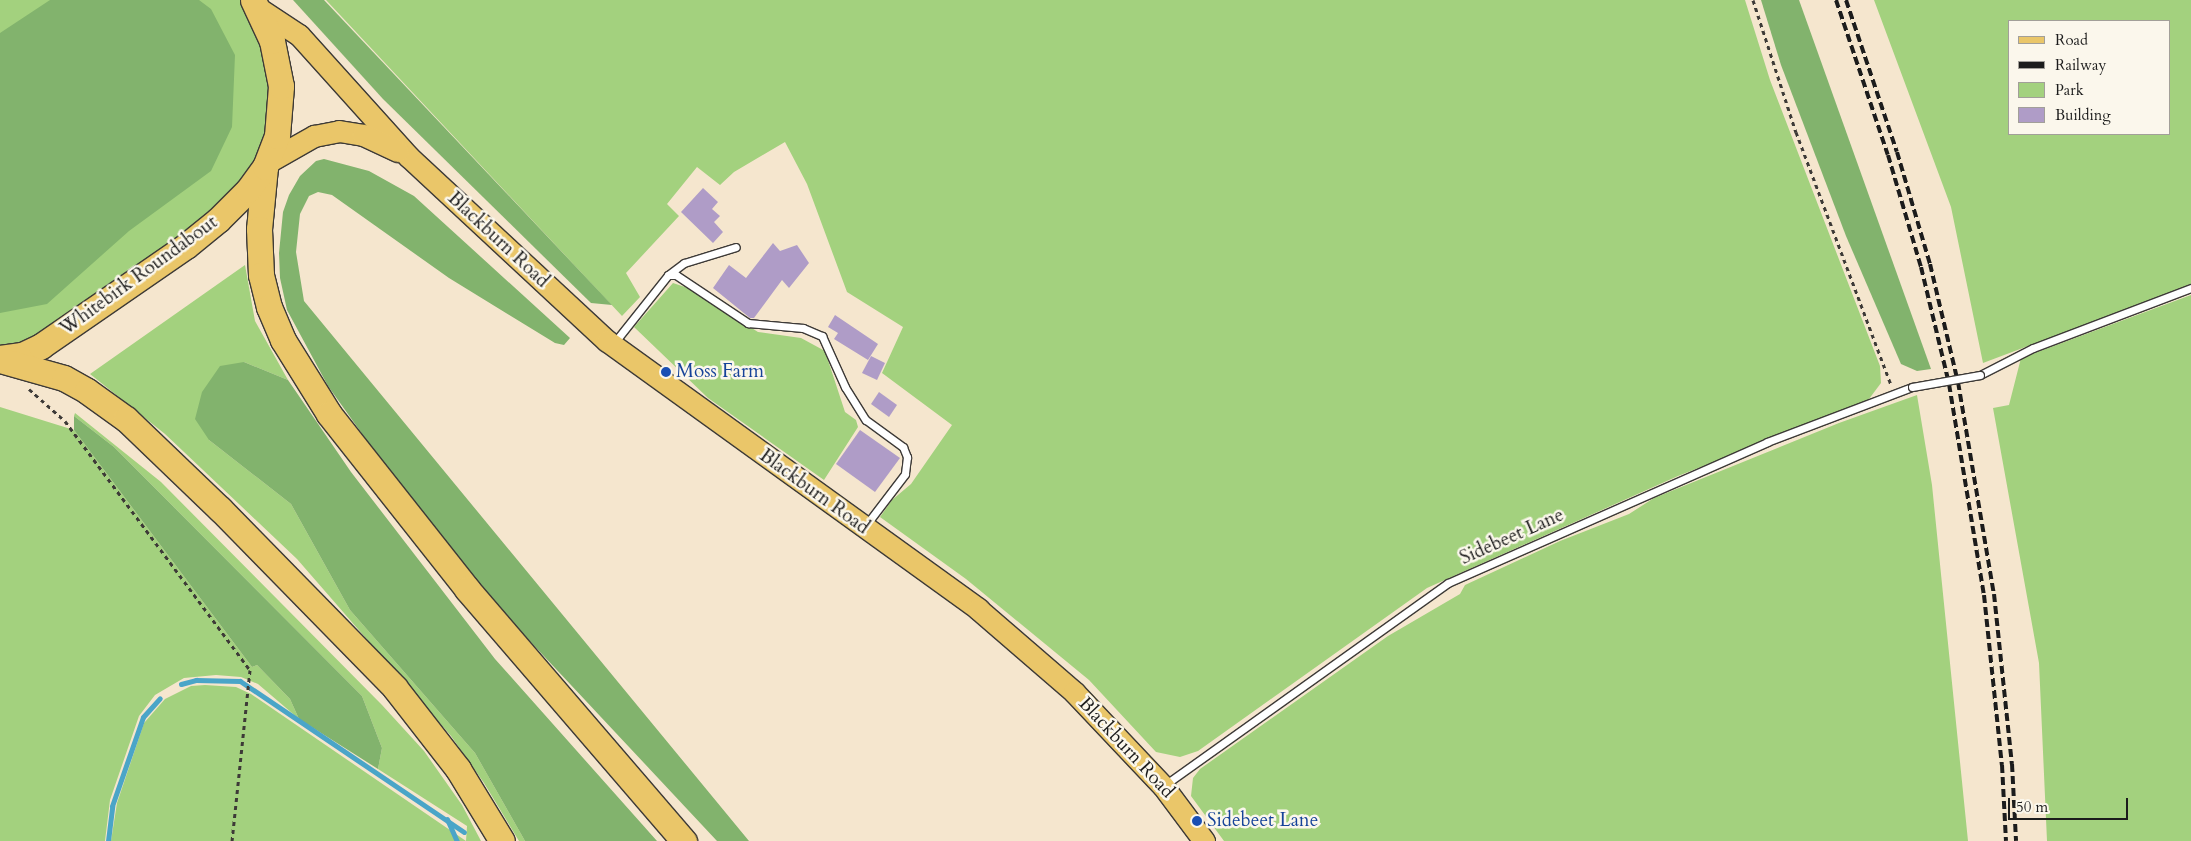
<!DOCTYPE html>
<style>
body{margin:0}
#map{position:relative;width:2191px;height:841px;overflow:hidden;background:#f5e6ce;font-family:Cardo,serif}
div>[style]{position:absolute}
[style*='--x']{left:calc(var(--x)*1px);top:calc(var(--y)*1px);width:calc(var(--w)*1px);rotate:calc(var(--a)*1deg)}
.green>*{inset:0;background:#a3d17e}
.forest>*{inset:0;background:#82b36d}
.stream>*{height:5px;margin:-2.5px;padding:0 2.5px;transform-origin:2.5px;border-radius:2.5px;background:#4aa5c8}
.building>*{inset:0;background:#af9cc7}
.path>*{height:3px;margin-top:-1.5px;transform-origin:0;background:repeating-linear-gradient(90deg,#3d3a37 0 4px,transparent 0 8px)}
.roads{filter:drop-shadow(1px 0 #3d3a37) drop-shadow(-1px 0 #3d3a37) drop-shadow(0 1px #3d3a37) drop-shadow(0 -1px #3d3a37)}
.lane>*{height:7px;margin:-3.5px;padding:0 3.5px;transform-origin:3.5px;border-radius:3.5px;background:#fff}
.primary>*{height:21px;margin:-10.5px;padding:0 10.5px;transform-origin:10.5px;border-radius:10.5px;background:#eac669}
.highway>*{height:25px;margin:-12.5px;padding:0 12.5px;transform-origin:12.5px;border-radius:12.5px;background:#eac669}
.rail>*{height:4px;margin-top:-2px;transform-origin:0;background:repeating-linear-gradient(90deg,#1c1c1c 0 8px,transparent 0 12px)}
.bridges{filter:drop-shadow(1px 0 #3d3a37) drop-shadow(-1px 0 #3d3a37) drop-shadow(0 1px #3d3a37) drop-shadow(0 -1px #3d3a37)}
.lane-bridge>*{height:7px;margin:-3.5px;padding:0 3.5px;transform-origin:3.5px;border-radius:3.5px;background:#fff}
.dots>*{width:14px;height:14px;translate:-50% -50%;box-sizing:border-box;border:2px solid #fbf7ec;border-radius:50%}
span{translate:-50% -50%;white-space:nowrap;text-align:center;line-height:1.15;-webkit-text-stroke:5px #fbf7ec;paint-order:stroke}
.street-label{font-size:19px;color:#1c1c1c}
.transit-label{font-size:19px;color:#164399}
.left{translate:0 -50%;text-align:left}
.legend{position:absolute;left:2008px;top:20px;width:162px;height:115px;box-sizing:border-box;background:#fbf7ec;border:1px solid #a29f99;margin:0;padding:6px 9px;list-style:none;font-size:15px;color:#1c1c1c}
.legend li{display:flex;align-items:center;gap:10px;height:25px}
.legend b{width:25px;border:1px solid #a29f99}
.scale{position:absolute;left:2008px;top:798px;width:120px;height:22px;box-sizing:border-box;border:2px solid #1c1c1c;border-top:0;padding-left:6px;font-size:15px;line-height:18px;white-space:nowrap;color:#1c1c1c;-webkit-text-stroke:4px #fbf7ec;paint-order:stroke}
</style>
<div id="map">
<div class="green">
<i style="clip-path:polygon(0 0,253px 0,277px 136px,218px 220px,0 358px)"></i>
<i style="clip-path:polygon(326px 0,1745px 0,1770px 80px,1880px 366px,1881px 383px,1869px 399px,1857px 406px,1678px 476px,1427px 588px,1198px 751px,1180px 757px,1156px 752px,1089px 680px,966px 579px,880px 517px,892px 500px,911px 484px,952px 425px,882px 373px,903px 327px,847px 292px,807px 184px,785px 142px,734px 172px,720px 185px,697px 167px,667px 204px,679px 216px,626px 273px,640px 297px,622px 316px)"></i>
<i style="clip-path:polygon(evenodd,1874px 0,2191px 0,2191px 284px,1983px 363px,1951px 207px,1874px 0,2010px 21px,2170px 21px,2170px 134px,2010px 134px,2010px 21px)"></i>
<i style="clip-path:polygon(245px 265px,255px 321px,288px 380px,244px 362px,209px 440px,291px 504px,350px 610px,475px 753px,525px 841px,519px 841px,484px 783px,451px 736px,297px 559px,165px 434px,90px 374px)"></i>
<i style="clip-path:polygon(673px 283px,688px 288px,758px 332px,801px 338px,825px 351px,845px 412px,856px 420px,858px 427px,824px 480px,708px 398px,634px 327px)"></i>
<i style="clip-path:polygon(2191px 295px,2191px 841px,2047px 841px,2039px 663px,1993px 408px,2009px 405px,2021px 358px)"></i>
<i style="clip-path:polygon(1917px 395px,1932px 485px,1968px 841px,1224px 841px,1191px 796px,1193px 778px,1200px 769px,1388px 636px,1460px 594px,1465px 585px,1560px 541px,1629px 514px,1654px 498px,1839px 423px)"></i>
<i style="clip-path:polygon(0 407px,74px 430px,252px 667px,257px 665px,290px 699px,299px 719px,258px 684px,241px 677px,216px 675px,184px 678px,172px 685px,155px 695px,139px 716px,110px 800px,105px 841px,0 841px)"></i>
<i style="clip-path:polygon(75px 413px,161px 482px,382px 705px,424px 751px,462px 805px,481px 841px,466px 841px,467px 826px,378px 769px,382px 748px,362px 696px,114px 447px,74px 416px)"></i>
<i style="clip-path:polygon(205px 685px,236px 687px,251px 694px,466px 841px,111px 841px,117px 803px,144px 723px,165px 699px,191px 686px)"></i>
</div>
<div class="forest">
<i style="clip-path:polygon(50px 0,199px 0,211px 9px,235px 55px,232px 127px,211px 171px,129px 231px,47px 304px,0 313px,0 33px)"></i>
<i style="clip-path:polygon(293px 0,324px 0,612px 305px,591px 303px,383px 99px)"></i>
<i style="clip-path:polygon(1761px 0,1799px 0,1931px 369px,1917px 371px,1901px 364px,1846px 236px,1781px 65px)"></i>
<i style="clip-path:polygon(324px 159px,369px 171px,414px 196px,570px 338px,564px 345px,555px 343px,449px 278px,332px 195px,318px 192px,309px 196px,300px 214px,296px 252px,304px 301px,749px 841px,717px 841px,484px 592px,395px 480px,328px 386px,287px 310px,280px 278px,279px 253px,283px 212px,289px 195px,300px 176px,316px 161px)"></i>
<i style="clip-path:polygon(244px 362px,288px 380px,351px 472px,495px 659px,657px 841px,525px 841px,475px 753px,350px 610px,291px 504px,209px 440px,195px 419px,202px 392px,220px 366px)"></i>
<i style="clip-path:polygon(74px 416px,114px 447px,362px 696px,382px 748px,378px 769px,299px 719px,290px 699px,257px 665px,252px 667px,74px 430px)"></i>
</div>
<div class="stream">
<i style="--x:181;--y:684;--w:16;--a:-15"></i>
<i style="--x:196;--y:680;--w:44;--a:1.3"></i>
<i style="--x:240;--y:681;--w:270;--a:34"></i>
<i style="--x:447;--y:819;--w:24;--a:66"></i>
<i style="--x:108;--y:841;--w:35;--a:-83"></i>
<i style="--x:112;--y:806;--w:94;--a:-70.8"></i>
<i style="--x:143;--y:717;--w:25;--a:-48"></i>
</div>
<div class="building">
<i style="clip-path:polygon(703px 188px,718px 202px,712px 209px,720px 216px,714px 222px,723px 232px,713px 243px,681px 212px)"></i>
<i style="clip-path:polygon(773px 243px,780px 251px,797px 245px,809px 263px,789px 288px,782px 280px,754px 318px,750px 318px,713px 288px,729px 265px,746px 278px)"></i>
<i style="clip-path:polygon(835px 315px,878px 344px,868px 360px,834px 339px,838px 333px,828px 327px)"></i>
<i style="clip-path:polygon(871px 356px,885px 363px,877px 380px,862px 373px)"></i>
<i style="clip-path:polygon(879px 392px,897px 405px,889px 417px,871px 404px)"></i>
<i style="clip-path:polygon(860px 430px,900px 458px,875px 492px,836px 464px)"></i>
</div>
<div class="path">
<i style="--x:1753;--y:0;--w:139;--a:72"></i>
<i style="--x:1796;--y:132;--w:270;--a:69.4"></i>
<i style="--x:29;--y:389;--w:48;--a:41.6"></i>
<i style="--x:65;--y:421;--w:310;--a:53.4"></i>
<i style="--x:250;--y:670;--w:172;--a:96"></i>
</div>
<div class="roads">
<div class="lane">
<i style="--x:668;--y:275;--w:20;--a:-37"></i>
<i style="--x:684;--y:263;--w:54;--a:-17.1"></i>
<i style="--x:614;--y:343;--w:87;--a:-51.5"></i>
<i style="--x:668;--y:275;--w:8;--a:0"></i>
<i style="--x:676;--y:275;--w:87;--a:33.7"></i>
<i style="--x:748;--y:323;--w:55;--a:5.2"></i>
<i style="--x:803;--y:328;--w:21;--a:23"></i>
<i style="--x:822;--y:336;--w:56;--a:65.7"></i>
<i style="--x:845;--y:387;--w:39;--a:58"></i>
<i style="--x:866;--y:420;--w:46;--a:36.1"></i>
<i style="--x:903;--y:447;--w:11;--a:68"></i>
<i style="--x:907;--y:457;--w:17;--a:97"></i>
<i style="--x:905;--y:474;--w:64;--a:127.4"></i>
<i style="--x:1980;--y:375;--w:59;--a:-27"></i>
<i style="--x:2033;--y:348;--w:169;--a:-20.8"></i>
<i style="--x:1166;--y:784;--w:346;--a:-35.5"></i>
<i style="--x:1448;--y:583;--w:349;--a:-23.8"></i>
<i style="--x:1767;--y:442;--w:155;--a:-20.8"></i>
</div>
<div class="primary">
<i style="--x:258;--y:8;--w:49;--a:33.4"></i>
<i style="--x:299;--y:35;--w:164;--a:48"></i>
<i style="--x:409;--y:157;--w:270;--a:42.9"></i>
<i style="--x:607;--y:341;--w:458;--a:35.8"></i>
<i style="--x:978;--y:609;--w:127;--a:40.8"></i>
<i style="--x:1074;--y:692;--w:129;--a:46.6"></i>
<i style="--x:1163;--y:786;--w:69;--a:53.3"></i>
<i style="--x:268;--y:162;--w:53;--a:-29.5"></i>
<i style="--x:314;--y:136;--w:25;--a:-11"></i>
<i style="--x:339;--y:131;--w:24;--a:9"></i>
<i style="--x:363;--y:135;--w:38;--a:25"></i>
</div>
<div class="highway">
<i style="--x:265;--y:167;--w:62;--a:95.5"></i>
<i style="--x:259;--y:229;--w:46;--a:87.5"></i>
<i style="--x:261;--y:275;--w:33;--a:76"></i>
<i style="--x:269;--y:307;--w:36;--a:67"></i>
<i style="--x:283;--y:340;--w:87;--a:58.1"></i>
<i style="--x:329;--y:414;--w:223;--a:51.7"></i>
<i style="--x:467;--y:589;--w:333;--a:49.3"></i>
<i style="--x:0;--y:358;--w:22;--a:-8"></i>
<i style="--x:22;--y:355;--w:21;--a:-25"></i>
<i style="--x:41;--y:346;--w:176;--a:-34.6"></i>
<i style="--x:186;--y:246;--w:41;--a:-39.1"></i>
<i style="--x:218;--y:220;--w:42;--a:-45"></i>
<i style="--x:248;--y:190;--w:29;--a:-54"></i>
<i style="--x:265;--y:167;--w:33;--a:-69"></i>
<i style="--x:277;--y:136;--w:50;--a:-85.4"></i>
<i style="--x:281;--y:86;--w:46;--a:-101.3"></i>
<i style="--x:272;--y:41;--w:45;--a:-114.9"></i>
<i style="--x:0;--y:360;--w:66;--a:15.7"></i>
<i style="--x:64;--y:378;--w:26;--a:29"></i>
<i style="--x:87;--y:391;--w:48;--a:35.7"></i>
<i style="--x:126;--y:419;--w:130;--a:43.8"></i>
<i style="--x:220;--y:509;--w:250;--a:45.6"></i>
<i style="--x:395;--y:688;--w:103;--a:52.1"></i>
<i style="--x:458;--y:769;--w:84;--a:58.6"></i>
</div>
</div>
<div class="rail">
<i style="--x:1836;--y:0;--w:163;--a:71.5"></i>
<i style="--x:1888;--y:155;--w:117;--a:73.6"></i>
<i style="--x:1921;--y:267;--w:120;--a:76.5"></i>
<i style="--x:1949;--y:384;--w:214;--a:80.6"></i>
<i style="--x:1984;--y:595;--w:171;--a:84"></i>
<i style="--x:2002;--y:765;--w:76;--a:87"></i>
<i style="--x:1846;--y:0;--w:160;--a:71.5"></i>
<i style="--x:1897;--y:152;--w:117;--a:73.6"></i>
<i style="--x:1930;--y:264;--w:121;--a:76.7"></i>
<i style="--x:1958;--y:382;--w:215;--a:80.4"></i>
<i style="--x:1994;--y:594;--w:171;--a:84"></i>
<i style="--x:2012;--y:764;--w:77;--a:87"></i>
</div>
<div class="bridges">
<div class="lane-bridge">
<i style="--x:1912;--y:387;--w:69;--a:-10"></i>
</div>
</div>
<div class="dots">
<i style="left:666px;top:372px;background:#1a4fb4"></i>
<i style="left:1197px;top:821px;background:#1a4fb4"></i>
</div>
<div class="street-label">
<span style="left:498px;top:240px;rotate:43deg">Blackburn Road</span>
<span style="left:139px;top:276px;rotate:-36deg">Whitebirk Roundabout</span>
<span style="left:814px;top:492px;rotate:36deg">Blackburn Road</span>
<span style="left:1512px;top:537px;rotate:-24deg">Sidebeet Lane</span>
<span style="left:1126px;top:748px;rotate:47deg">Blackburn Road</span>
</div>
<div class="transit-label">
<span class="left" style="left:676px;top:372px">Moss Farm</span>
<span class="left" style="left:1207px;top:821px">Sidebeet Lane</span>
</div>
<ul class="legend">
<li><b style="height:6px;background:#eac669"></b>Road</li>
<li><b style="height:6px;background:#1c1c1c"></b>Railway</li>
<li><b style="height:14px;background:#a3d17e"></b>Park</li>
<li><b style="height:14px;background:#af9cc7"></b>Building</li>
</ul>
<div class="scale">50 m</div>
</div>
